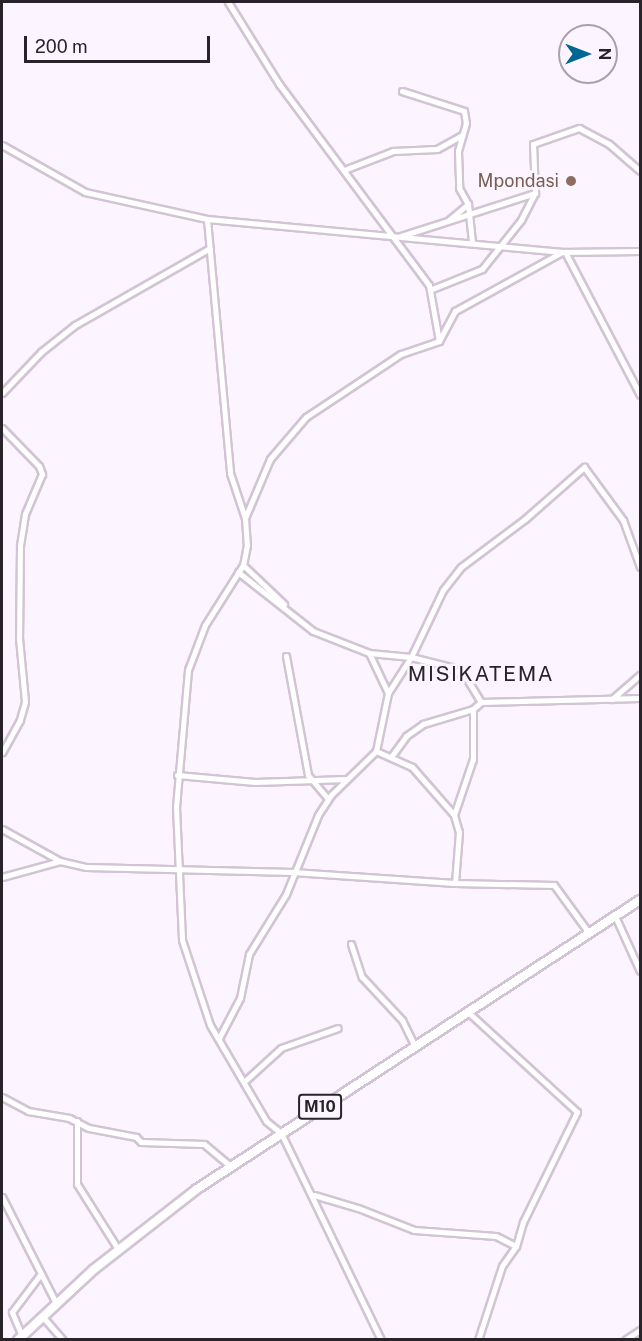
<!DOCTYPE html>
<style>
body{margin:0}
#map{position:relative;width:642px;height:1341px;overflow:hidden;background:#fcf4fe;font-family:"Public Sans",sans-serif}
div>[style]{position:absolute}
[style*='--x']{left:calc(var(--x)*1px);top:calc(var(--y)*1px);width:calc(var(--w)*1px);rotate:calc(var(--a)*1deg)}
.roads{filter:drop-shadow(2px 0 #d2c4d4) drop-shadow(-2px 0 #d2c4d4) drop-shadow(0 2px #d2c4d4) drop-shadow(0 -2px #d2c4d4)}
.minor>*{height:5px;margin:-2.5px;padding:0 2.5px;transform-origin:2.5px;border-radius:2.5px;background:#fff}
.trunk>*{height:8px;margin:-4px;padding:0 4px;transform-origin:4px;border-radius:4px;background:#fff}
.dots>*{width:16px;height:16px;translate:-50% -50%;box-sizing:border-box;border:3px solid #fcf4fe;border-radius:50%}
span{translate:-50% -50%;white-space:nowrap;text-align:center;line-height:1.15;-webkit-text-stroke:5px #fcf4fe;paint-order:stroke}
.shield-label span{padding:2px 4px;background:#fcf4fe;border:2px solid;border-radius:4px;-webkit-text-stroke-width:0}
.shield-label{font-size:16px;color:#29242a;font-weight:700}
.education-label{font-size:18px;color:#785e54}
.right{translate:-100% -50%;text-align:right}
.quarter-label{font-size:21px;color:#29242a;letter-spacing:1.5px}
.frame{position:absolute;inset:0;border:3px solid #29242a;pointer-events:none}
.north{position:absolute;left:558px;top:24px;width:60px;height:60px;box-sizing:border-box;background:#fcf4fe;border:2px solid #a8a1a9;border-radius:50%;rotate:90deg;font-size:16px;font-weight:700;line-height:24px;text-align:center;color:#29242a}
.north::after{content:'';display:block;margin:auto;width:21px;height:27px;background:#006694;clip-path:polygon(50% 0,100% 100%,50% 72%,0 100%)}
.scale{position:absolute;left:24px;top:36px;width:186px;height:27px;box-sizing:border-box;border:3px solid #29242a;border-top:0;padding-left:8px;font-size:18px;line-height:21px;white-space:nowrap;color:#29242a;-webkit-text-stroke:4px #fcf4fe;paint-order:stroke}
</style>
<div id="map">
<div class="roads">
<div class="minor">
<i style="--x:228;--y:2;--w:97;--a:58.1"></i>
<i style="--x:279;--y:84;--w:251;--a:53.3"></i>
<i style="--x:429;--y:285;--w:57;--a:79.9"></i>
<i style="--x:402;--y:91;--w:65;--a:17.9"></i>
<i style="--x:464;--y:111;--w:12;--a:81"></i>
<i style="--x:466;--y:123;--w:29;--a:106"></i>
<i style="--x:458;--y:151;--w:37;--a:88"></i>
<i style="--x:459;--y:188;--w:18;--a:61"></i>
<i style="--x:468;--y:204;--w:39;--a:84"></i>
<i style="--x:2;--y:145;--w:95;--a:29.5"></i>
<i style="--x:85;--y:192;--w:125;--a:12.5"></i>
<i style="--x:207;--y:219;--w:357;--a:5.3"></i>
<i style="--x:562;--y:252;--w:78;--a:-0.7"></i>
<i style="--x:344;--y:170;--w:53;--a:-21.2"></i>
<i style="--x:393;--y:151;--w:44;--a:-2.6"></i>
<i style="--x:437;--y:149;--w:29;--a:-29"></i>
<i style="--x:207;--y:219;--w:255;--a:84.8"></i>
<i style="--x:230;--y:473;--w:47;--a:71.6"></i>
<i style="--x:245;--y:518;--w:27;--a:86"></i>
<i style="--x:247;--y:545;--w:20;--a:101"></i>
<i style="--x:243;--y:565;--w:71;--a:122.3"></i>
<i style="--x:205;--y:625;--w:48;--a:110.7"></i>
<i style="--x:188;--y:670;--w:138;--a:95"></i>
<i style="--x:176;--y:807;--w:133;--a:87.4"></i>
<i style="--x:182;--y:940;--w:89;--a:71.8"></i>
<i style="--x:210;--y:1025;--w:111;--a:59.7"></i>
<i style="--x:266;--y:1121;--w:19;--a:39"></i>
<i style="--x:281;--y:1133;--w:230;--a:64.2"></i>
<i style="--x:449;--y:220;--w:25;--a:-40"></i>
<i style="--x:401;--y:236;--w:141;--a:-17.8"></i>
<i style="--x:565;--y:252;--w:161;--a:62.3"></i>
<i style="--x:432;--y:289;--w:54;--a:-21.8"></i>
<i style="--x:482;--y:269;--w:63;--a:-51.5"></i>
<i style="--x:521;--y:220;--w:30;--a:-63"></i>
<i style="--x:535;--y:193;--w:49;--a:-92.3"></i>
<i style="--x:533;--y:144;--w:49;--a:-19.2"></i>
<i style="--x:579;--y:128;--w:34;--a:28"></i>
<i style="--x:609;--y:144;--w:41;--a:41.1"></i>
<i style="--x:2;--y:393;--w:57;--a:-46.4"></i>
<i style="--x:41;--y:352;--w:43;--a:-38.5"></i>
<i style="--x:75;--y:325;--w:155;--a:-29.7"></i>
<i style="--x:2;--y:428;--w:53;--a:45.8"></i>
<i style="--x:39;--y:466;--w:9;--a:69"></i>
<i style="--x:42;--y:474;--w:43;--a:113"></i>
<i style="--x:25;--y:514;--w:33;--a:99"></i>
<i style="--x:20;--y:547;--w:91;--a:90.6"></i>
<i style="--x:19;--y:638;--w:64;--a:84.6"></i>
<i style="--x:25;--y:702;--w:19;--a:106"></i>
<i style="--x:20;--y:720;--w:37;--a:119"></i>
<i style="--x:245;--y:518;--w:64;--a:-67"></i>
<i style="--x:270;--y:459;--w:55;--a:-49.4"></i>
<i style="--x:306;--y:417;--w:114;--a:-33.6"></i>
<i style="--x:401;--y:354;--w:40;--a:-18.9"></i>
<i style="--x:439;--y:341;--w:34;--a:-62"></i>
<i style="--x:455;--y:311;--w:122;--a:-28.9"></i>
<i style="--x:243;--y:565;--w:57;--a:43.6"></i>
<i style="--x:238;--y:572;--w:95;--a:38.2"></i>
<i style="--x:313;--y:631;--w:60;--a:21.4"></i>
<i style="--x:369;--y:653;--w:42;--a:5.4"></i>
<i style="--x:411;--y:657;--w:41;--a:14"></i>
<i style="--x:451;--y:667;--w:20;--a:37"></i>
<i style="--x:467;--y:679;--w:27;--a:59"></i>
<i style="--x:369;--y:653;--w:44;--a:64.6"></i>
<i style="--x:286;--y:656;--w:121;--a:79.5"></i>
<i style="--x:308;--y:775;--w:31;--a:50"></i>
<i style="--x:612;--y:699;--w:37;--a:-41"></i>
<i style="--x:376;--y:751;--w:39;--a:24"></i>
<i style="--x:412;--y:767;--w:64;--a:48.8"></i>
<i style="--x:454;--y:815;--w:18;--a:74"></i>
<i style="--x:459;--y:832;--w:51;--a:94.5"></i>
<i style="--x:391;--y:757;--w:26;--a:-54"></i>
<i style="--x:406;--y:736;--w:21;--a:-35"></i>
<i style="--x:423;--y:724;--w:52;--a:-16.7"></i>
<i style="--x:473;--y:709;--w:11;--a:-41"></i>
<i style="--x:481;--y:702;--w:159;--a:-1.4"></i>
<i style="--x:177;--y:775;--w:78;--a:5.1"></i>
<i style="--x:255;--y:782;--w:92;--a:-1.9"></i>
<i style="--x:454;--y:815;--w:59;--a:-71.3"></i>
<i style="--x:473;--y:759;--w:50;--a:-90"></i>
<i style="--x:2;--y:829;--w:66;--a:28.9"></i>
<i style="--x:60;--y:861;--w:27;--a:13"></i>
<i style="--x:86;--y:867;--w:207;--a:1.4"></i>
<i style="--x:293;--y:872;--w:162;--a:3.9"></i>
<i style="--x:455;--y:883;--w:99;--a:1.2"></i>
<i style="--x:554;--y:885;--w:59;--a:53.9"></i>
<i style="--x:2;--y:877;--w:60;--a:-15.4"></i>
<i style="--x:615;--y:916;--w:60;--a:65.6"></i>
<i style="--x:351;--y:944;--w:35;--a:72"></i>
<i style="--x:362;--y:977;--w:59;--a:47.1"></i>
<i style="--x:402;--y:1020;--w:30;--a:64"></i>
<i style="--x:468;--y:1012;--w:148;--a:42.5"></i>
<i style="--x:577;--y:1112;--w:123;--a:116.1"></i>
<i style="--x:523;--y:1222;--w:25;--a:106"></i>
<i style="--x:516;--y:1246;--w:24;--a:125"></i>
<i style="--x:502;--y:1266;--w:78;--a:108"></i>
<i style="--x:219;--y:1038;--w:45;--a:-62.3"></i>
<i style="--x:240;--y:998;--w:45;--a:-78.4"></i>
<i style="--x:249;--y:954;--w:70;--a:-58.3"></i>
<i style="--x:286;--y:894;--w:85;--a:-67.9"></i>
<i style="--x:318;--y:815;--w:24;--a:-57"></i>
<i style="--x:331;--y:795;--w:63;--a:-44.4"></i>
<i style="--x:376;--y:751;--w:59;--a:-78.3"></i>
<i style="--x:388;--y:693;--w:43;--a:-57.4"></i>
<i style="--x:411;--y:657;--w:74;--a:-64.5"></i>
<i style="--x:443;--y:590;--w:29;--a:-52"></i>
<i style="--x:461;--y:567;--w:80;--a:-36.9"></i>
<i style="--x:525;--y:519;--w:79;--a:-41.4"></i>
<i style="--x:584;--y:467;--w:66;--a:53.7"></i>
<i style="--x:623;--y:520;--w:50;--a:70.1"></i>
<i style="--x:246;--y:1080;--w:47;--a:-42.4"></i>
<i style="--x:281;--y:1048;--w:60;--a:-19.3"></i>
<i style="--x:2;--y:1097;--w:30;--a:28"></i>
<i style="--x:28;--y:1111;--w:42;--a:9.7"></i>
<i style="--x:69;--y:1118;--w:22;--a:27"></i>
<i style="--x:89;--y:1128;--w:48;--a:10.8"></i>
<i style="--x:136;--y:1137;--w:7;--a:45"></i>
<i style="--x:141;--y:1142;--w:63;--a:1.8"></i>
<i style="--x:204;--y:1144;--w:35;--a:40"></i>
<i style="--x:77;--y:1121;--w:63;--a:90"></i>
<i style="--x:77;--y:1184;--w:77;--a:57.8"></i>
<i style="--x:314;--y:1195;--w:46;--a:16.5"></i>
<i style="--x:358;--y:1208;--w:60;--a:21.4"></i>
<i style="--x:414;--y:1230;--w:82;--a:4.2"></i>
<i style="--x:496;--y:1236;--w:22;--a:27"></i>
<i style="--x:2;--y:1197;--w:119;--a:63"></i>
<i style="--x:42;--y:1316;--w:32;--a:49"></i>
<i style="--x:22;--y:1336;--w:26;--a:-113"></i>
<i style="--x:12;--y:1312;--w:46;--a:-52.9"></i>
<i style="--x:625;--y:1340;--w:18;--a:-34"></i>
</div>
<div class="trunk">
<i style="--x:18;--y:1340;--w:103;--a:-43"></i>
<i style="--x:93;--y:1270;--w:132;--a:-37.9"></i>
<i style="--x:197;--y:1189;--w:529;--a:-33.12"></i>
</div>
</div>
<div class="dots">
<i style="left:571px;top:181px;background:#8d6e63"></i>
</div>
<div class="shield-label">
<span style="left:320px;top:1107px">M10</span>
</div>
<div class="education-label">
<span class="right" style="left:559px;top:181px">Mpondasi</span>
</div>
<div class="quarter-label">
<span style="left:481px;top:674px">MISIKATEMA</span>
</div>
<div class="frame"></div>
<div class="north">N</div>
<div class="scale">200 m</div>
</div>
